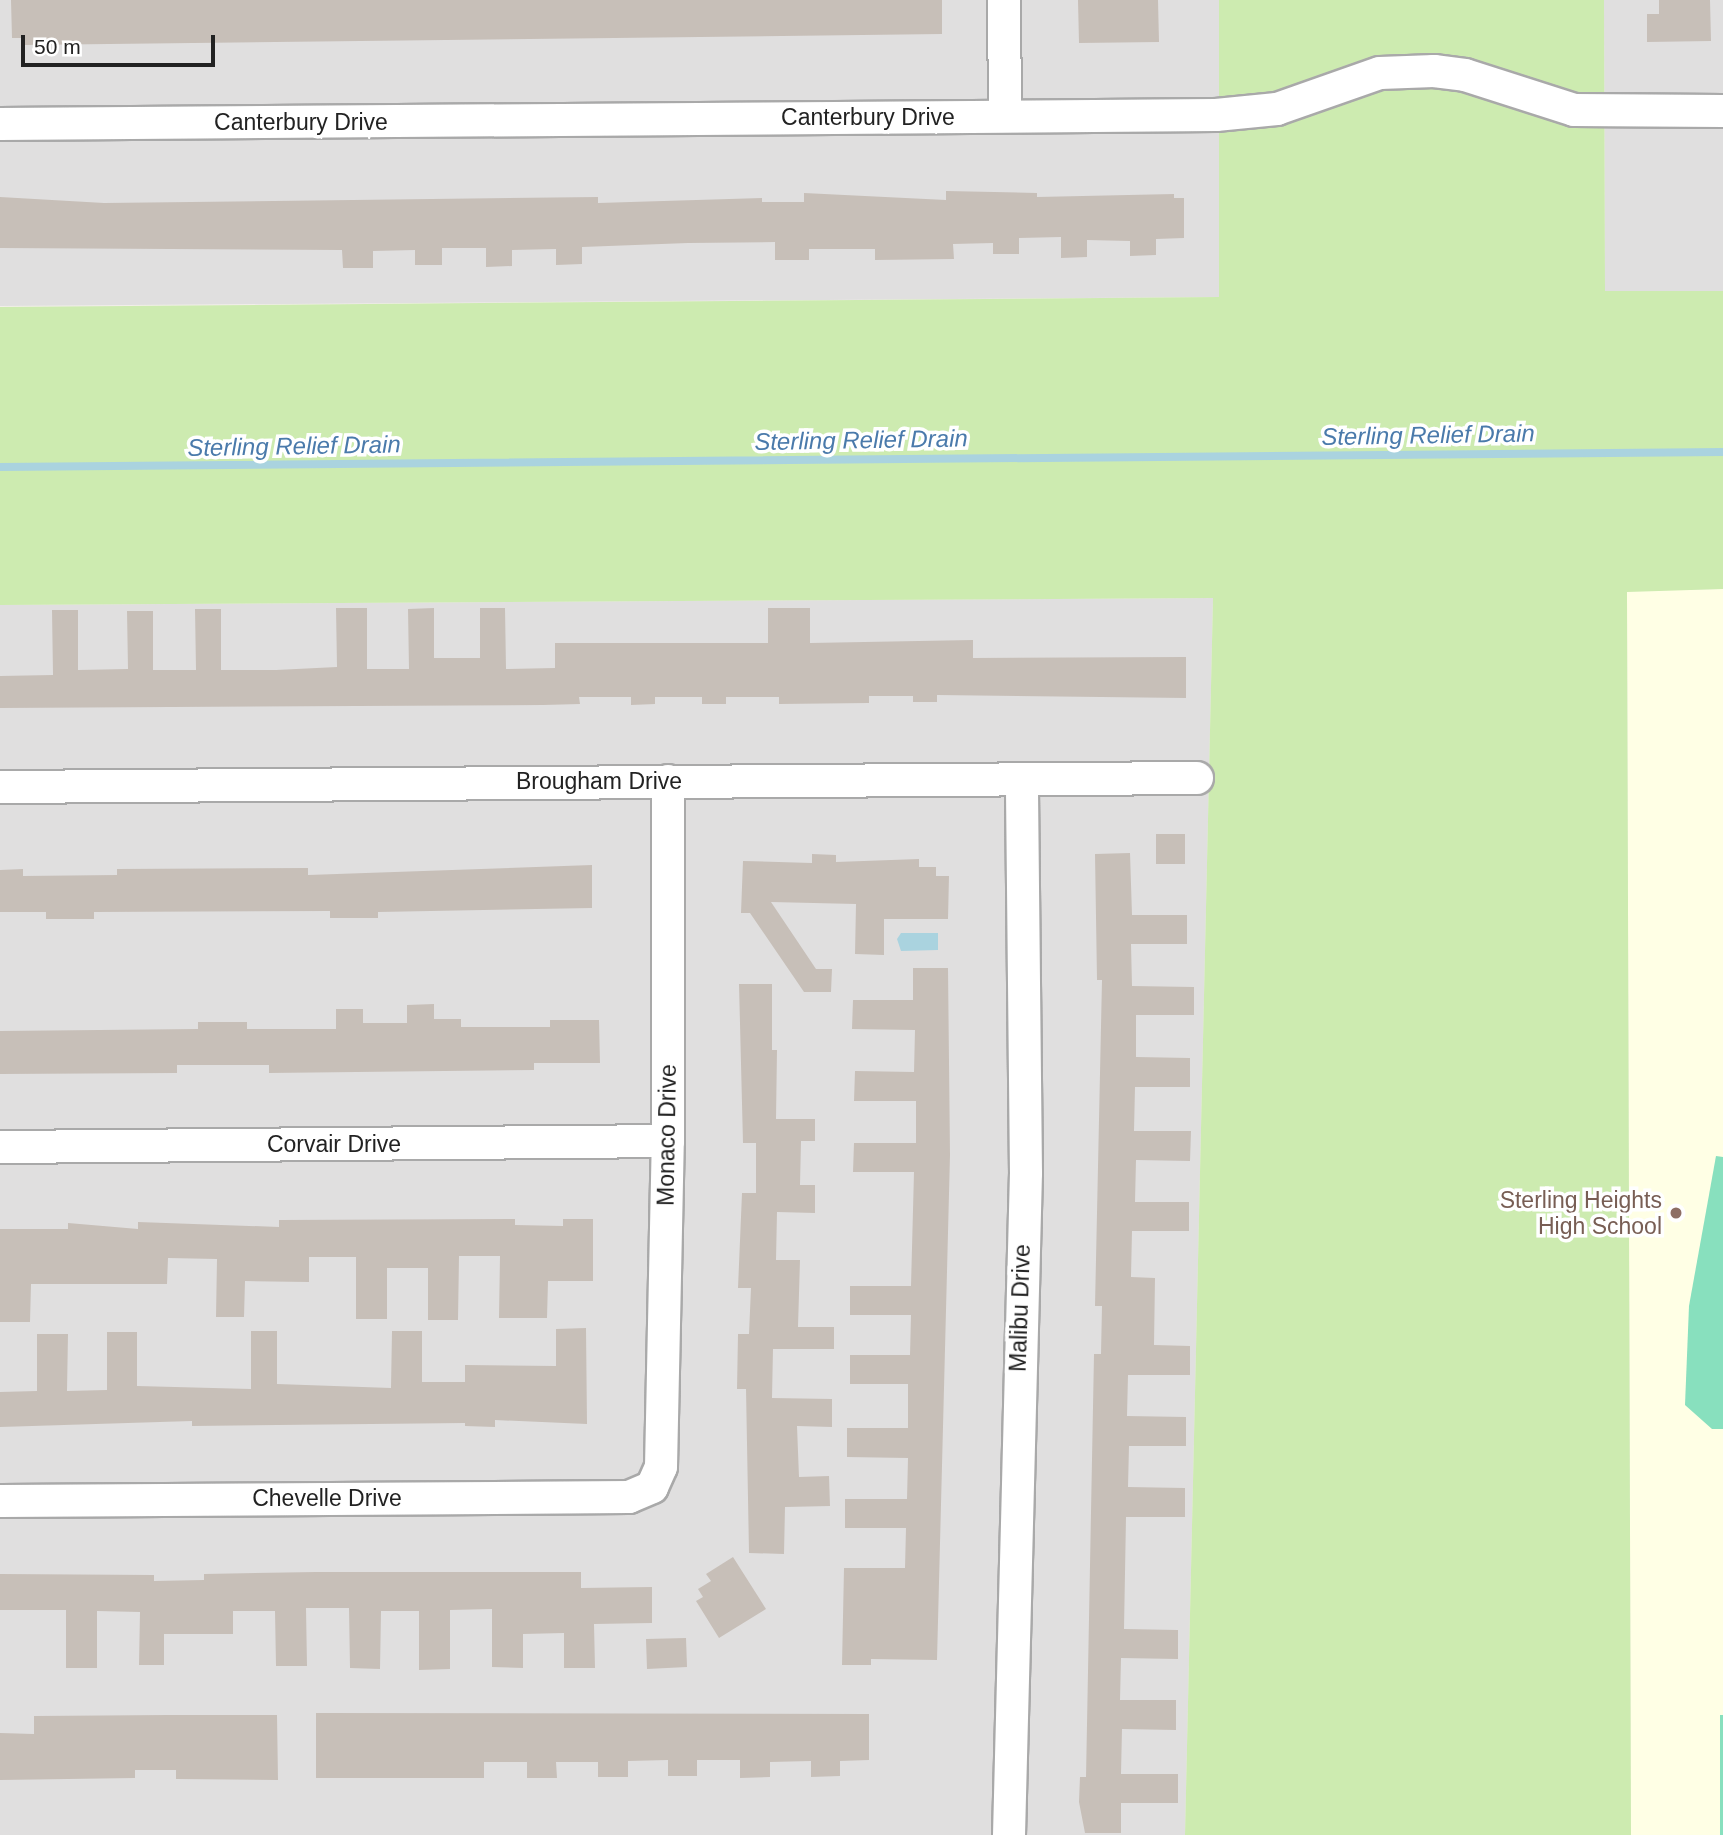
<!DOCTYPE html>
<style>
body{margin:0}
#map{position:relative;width:1723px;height:1835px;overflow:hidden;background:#f2efe9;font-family:Arial,sans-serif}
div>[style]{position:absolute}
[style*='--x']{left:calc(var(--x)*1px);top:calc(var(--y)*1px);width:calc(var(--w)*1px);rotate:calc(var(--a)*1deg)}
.residential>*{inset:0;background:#e0dfdf}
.education>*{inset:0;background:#ffffe5}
.grass>*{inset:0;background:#cdebb0}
.pitch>*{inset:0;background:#88e0be}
.water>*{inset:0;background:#aad3df}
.stream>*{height:8px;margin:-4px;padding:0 4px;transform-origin:4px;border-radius:4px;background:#aad3df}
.building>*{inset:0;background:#c7bfb8}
.roads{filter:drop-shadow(2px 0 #a9a9a9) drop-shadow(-2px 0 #a9a9a9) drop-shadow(0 2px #a9a9a9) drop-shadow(0 -2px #a9a9a9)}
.minor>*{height:32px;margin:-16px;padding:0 16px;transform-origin:16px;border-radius:16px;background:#fff}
.dots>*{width:19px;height:19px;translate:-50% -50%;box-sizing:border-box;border:4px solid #fff;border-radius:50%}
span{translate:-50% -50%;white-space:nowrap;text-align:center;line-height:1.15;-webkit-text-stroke:7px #fff;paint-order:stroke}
.street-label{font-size:23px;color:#222}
.education-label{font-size:23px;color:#785e54}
.right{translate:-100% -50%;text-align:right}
.water-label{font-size:24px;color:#4a7aab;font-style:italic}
.scale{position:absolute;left:21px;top:35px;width:194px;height:32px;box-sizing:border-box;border:4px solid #222;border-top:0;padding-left:9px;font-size:21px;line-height:24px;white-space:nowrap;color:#222;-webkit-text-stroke:5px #fff;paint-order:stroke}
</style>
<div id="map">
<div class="residential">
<i style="clip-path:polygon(0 0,1219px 0,1220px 297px,0 306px)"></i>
<i style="clip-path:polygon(1604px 0,1723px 0,1723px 291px,1605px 292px)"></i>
<i style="clip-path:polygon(1213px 598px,1185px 1835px,0 1835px,0 605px)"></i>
</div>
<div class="education">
<i style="clip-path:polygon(1723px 589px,1723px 1835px,1631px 1835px,1627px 591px)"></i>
</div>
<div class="grass">
<i style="clip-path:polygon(1219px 0,1604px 0,1605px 291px,1723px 291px,1723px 589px,1627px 592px,1631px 1835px,1185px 1835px,1213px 598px,0 605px,0 307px,1219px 297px)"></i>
</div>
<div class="pitch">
<i style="clip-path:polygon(1716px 1156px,1723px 1157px,1723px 1429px,1712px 1429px,1685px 1405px,1689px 1306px)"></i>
<i style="clip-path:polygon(1720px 1715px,1723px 1715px,1723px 1835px,1720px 1835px)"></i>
</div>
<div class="water">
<i style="clip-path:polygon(901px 933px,938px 933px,938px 950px,901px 951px,897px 939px)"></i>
</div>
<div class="stream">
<i style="--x:0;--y:467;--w:1723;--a:-0.5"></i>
</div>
<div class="building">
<i style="clip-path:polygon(11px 0,942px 0,942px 34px,25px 45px,25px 38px,12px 38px)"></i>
<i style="clip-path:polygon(1078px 0,1158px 0,1159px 42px,1079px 43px)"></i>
<i style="clip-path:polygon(1659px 0,1710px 0,1711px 41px,1647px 42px,1647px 14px,1659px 14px)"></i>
<i style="clip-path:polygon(946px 191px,1037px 193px,1037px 197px,1174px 194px,1174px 198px,1184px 198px,1184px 238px,1156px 239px,1156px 255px,1130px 256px,1130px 241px,1087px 240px,1087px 257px,1061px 258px,1061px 237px,1019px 238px,1019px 254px,993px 254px,993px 243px,953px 244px,954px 259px,875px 260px,875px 249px,809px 249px,809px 260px,775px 260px,775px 242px,688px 243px,582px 247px,582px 264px,556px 265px,556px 249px,512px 250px,512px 266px,486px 267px,486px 248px,442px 248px,442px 265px,415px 265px,415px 250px,373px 251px,373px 268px,343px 268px,342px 250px,0 248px,0 197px,104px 203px,598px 197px,598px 203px,762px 198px,762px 202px,804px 202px,804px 193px,946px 200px)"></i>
<i style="clip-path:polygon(336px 608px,367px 608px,367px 669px,409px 669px,408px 609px,434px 608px,434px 658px,480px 658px,480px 608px,505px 608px,506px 669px,555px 668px,555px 643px,768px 643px,768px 608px,810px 608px,810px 643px,973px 640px,973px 658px,1186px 657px,1186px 698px,937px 695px,937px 702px,913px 702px,913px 696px,869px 696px,869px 703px,779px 704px,779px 697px,726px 697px,726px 704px,702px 704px,702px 697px,655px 697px,655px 704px,631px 705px,631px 697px,579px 697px,580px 704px,543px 705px,0 708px,0 676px,53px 675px,52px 610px,78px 610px,78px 670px,128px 669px,127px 611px,153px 611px,153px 670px,196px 670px,195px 609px,221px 609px,221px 670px,276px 670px,337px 667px)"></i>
<i style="clip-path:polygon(1156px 834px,1185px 834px,1185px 864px,1156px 864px)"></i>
<i style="clip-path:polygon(1130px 853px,1132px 915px,1187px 915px,1187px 944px,1131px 944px,1132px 986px,1194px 987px,1194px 1015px,1136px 1015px,1136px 1057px,1190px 1058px,1190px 1087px,1135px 1087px,1134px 1131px,1191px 1131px,1190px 1161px,1136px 1160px,1135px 1202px,1189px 1202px,1189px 1231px,1132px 1231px,1131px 1277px,1155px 1278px,1154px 1345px,1190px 1346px,1190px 1375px,1128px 1375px,1127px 1416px,1186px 1417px,1186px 1446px,1129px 1446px,1128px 1487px,1185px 1488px,1185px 1517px,1126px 1517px,1124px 1629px,1178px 1630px,1178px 1659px,1121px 1658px,1120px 1700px,1176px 1700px,1176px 1730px,1122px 1729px,1121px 1774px,1178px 1774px,1178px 1803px,1121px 1803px,1121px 1833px,1085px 1833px,1079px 1802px,1080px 1777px,1086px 1777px,1094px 1354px,1101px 1354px,1102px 1306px,1095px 1306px,1102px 980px,1097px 980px,1095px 854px)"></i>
<i style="clip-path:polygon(812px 854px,836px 855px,836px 862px,919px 859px,919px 867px,936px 867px,936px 876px,949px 876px,948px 919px,884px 919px,884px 955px,855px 954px,856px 904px,771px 902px,816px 969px,832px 969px,831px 992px,804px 992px,750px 913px,741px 913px,743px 861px,812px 863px)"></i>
<i style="clip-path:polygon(592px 865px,592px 908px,378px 912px,378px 918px,330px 918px,330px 911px,94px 912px,94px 919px,46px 919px,46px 912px,0 912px,0 870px,23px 869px,23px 876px,117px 875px,117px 869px,308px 868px,308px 875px)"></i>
<i style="clip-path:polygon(913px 968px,948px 968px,950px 1155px,937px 1660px,871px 1659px,871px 1665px,842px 1665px,844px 1568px,905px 1568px,906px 1528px,845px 1528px,845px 1499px,907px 1499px,908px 1458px,847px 1457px,847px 1428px,908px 1428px,908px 1384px,850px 1384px,850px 1355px,910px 1355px,911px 1315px,850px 1315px,850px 1286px,911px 1286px,914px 1172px,853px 1172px,854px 1143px,916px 1143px,916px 1101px,854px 1101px,855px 1071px,914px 1072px,915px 1030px,852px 1029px,853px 1000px,913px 1000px)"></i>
<i style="clip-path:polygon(739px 984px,772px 984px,772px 1050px,777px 1050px,776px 1119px,815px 1119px,815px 1141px,801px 1141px,800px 1185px,815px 1185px,815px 1213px,777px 1212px,776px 1260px,800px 1260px,798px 1327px,834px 1327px,834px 1349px,773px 1349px,772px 1398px,832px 1399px,832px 1427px,797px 1426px,799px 1477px,829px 1476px,830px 1506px,785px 1507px,784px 1554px,749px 1553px,746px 1389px,737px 1389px,738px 1334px,749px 1334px,751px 1288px,738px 1288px,742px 1193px,756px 1193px,756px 1143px,743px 1143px)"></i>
<i style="clip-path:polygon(434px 1004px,434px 1019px,461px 1019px,461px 1027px,550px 1027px,550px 1020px,599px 1020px,600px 1063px,534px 1063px,534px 1070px,269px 1073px,269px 1065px,177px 1065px,177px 1073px,0 1074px,0 1031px,198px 1029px,198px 1022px,247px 1022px,247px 1029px,336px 1029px,336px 1009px,363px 1009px,363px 1023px,407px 1023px,407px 1005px)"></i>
<i style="clip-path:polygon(515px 1219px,515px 1225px,563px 1226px,563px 1219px,593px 1219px,593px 1281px,548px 1281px,547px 1318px,499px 1318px,500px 1256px,459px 1256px,458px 1320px,428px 1320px,428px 1268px,387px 1268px,387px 1319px,356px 1319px,356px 1257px,309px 1257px,309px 1282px,245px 1281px,244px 1317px,216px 1317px,217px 1259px,168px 1258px,167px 1284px,31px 1284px,30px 1322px,0 1322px,0 1229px,68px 1229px,68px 1223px,138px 1229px,138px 1222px,279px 1227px,279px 1220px)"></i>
<i style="clip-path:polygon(586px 1328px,587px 1424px,495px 1420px,495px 1427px,465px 1426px,465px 1423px,192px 1426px,192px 1421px,0 1427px,0 1392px,37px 1391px,37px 1334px,68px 1334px,67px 1391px,107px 1390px,107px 1332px,137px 1332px,137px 1386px,251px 1389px,251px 1331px,277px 1331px,277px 1384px,391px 1388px,392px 1331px,422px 1331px,422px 1382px,465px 1382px,465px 1365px,556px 1366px,556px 1329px)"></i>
<i style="clip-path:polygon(733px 1557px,766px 1609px,719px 1638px,696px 1601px,703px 1597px,698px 1589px,711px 1581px,706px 1574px)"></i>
<i style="clip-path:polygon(316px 1572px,581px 1572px,581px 1588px,652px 1587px,652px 1623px,594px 1624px,595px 1668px,564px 1668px,564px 1633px,523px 1634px,523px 1668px,492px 1667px,492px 1609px,450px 1610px,450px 1669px,419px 1670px,419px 1611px,381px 1611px,380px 1669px,350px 1668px,349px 1608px,306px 1608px,307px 1666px,276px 1666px,275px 1611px,233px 1611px,233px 1634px,164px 1634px,164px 1665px,139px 1665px,140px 1612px,97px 1611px,97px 1668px,66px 1668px,66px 1610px,0 1610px,0 1574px,154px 1575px,154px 1581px,204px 1580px,204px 1574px)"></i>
<i style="clip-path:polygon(686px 1638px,687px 1667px,647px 1669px,646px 1639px)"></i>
<i style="clip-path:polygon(316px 1713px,869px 1714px,869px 1760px,840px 1761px,840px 1776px,811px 1777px,811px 1761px,770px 1762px,770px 1777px,740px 1778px,740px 1760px,697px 1760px,697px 1776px,668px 1776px,668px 1760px,628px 1761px,628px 1777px,598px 1777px,598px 1762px,556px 1762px,557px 1778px,527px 1778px,527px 1762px,484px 1762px,484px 1778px,316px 1778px)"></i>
<i style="clip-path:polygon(168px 1715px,277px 1715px,278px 1780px,176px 1779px,176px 1770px,135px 1770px,135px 1778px,0 1780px,0 1733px,34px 1734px,34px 1716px)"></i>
</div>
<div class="roads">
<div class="minor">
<i style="--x:1004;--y:0;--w:116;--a:89.5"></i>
<i style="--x:0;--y:124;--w:1216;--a:-0.42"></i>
<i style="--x:1216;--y:115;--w:61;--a:-5.6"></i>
<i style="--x:1277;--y:109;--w:109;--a:-19.3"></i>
<i style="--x:1380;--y:73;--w:54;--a:-2.1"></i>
<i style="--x:1434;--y:71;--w:31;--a:7"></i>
<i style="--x:1465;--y:75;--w:114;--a:17.8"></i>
<i style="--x:1574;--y:110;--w:149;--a:0.4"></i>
<i style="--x:0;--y:787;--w:1197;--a:-0.43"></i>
<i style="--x:0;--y:1147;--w:668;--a:-0.51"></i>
<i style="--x:0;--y:1501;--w:629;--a:-0.36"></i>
<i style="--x:629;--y:1497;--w:25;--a:-23"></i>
<i style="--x:652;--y:1487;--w:22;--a:-66"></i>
<i style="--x:661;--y:1467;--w:326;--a:-88.8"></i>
<i style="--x:668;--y:1141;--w:360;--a:-90"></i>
<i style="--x:1009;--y:1835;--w:662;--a:-88.53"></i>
<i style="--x:1026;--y:1173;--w:392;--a:-90.6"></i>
</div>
</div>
<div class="dots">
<i style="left:1676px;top:1213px;background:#8d6e63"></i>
</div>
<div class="street-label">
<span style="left:868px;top:117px">Canterbury Drive</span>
<span style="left:301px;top:122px">Canterbury Drive</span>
<span style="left:599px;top:781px">Brougham Drive</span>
<span style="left:667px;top:1135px;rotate:-89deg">Monaco Drive</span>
<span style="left:334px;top:1144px">Corvair Drive</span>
<span style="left:1020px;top:1308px;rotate:-88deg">Malibu Drive</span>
<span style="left:327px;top:1498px">Chevelle Drive</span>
</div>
<div class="education-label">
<span class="right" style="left:1662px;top:1213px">Sterling Heights<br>High School</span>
</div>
<div class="water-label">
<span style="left:1428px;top:435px;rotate:-1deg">Sterling Relief Drain</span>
<span style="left:861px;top:440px;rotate:-1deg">Sterling Relief Drain</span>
<span style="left:294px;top:446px;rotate:-1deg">Sterling Relief Drain</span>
</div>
<div class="scale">50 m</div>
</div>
